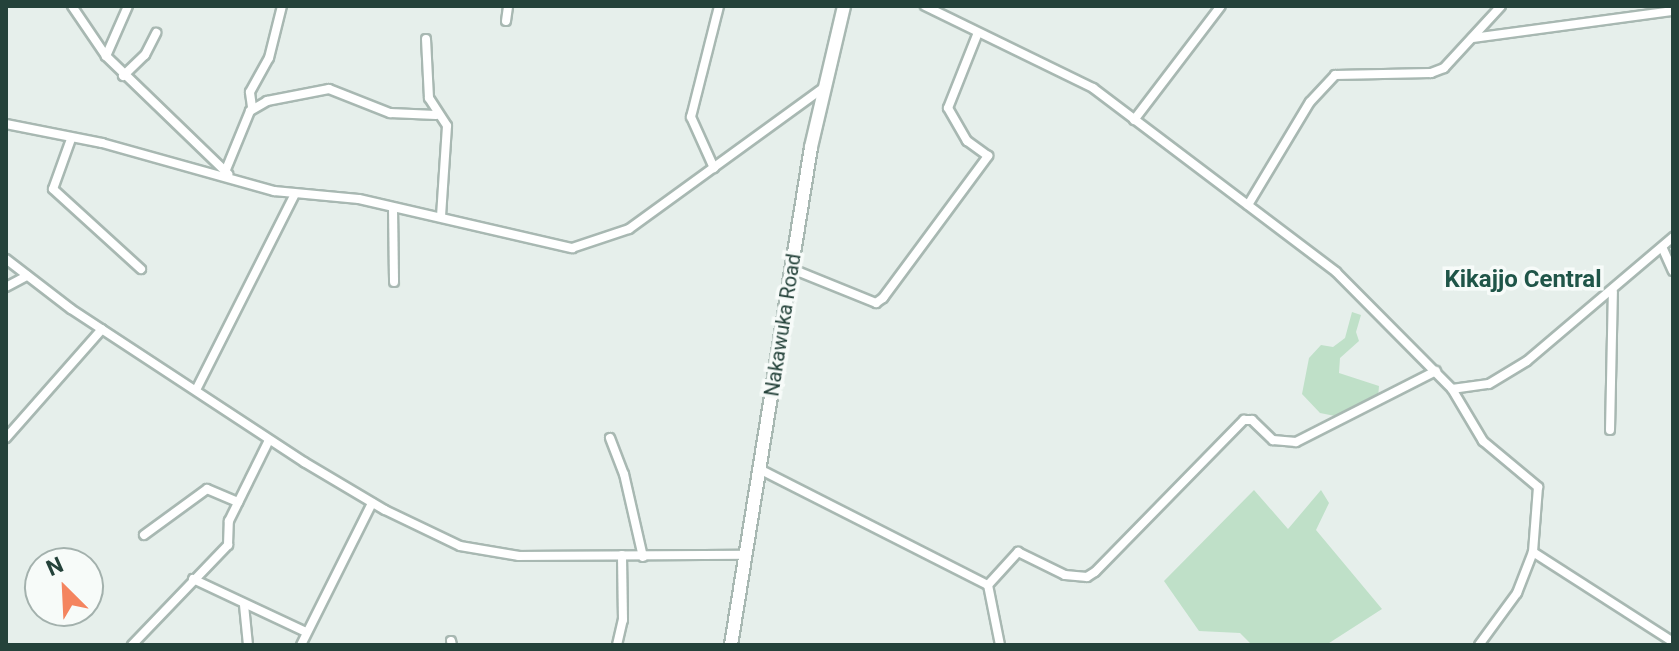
<!DOCTYPE html>
<style>
body{margin:0}
#map{position:relative;width:1679px;height:651px;overflow:hidden;background:#e6efeb;font-family:Roboto,sans-serif}
div>[style]{position:absolute}
[style*='--x']{left:calc(var(--x)*1px);top:calc(var(--y)*1px);width:calc(var(--w)*1px);rotate:calc(var(--a)*1deg)}
.green>*{inset:0;background:#bfe0c8}
.roads{filter:drop-shadow(2px 0 #a8b8b2) drop-shadow(-2px 0 #a8b8b2) drop-shadow(0 2px #a8b8b2) drop-shadow(0 -2px #a8b8b2)}
.street>*{height:8px;margin:-4px;padding:0 4px;transform-origin:4px;border-radius:4px;background:#fff}
.secondary>*{height:12px;margin:-6px;padding:0 6px;transform-origin:6px;border-radius:6px;background:#fff}
span{translate:-50% -50%;white-space:nowrap;text-align:center;line-height:1.15;-webkit-text-stroke:7px #f7fbf9;paint-order:stroke}
.street-label{font-size:20px;color:#24423a}
.quarter-label{font-size:24px;color:#1f5548;font-weight:700}
.frame{position:absolute;inset:0;border:8px solid #24423a;pointer-events:none}
.north{position:absolute;left:24px;top:547px;width:80px;height:80px;box-sizing:border-box;background:#f7fbf9;border:2px solid #a3b1ad;border-radius:50%;rotate:336deg;font-size:22px;font-weight:700;line-height:32px;text-align:center;color:#24423a}
.north::after{content:'';display:block;margin:auto;width:28px;height:36px;background:#f4845f;clip-path:polygon(50% 0,100% 100%,50% 72%,0 100%)}
</style>
<div id="map">
<div class="green">
<i style="clip-path:polygon(1352px 312px,1361px 315px,1356px 332px,1359px 341px,1340px 358px,1339px 373px,1379px 386px,1378px 398px,1340px 417px,1320px 413px,1302px 394px,1309px 358px,1321px 345px,1333px 347px,1345px 338px)"></i>
<i style="clip-path:polygon(1254px 490px,1288px 529px,1321px 490px,1329px 503px,1316px 530px,1382px 609px,1326px 645px,1252px 645px,1240px 633px,1199px 631px,1164px 581px)"></i>
</div>
<div class="roads">
<div class="street">
<i style="--x:72;--y:6;--w:60;--a:55.8"></i>
<i style="--x:128;--y:6;--w:55;--a:113.7"></i>
<i style="--x:106;--y:56;--w:170;--a:44"></i>
<i style="--x:925;--y:6;--w:187;--a:26"></i>
<i style="--x:1093;--y:88;--w:305;--a:37.1"></i>
<i style="--x:1336;--y:272;--w:165;--a:45.2"></i>
<i style="--x:1452;--y:389;--w:61;--a:59.2"></i>
<i style="--x:1483;--y:441;--w:72;--a:39.9"></i>
<i style="--x:1538;--y:487;--w:65;--a:94.4"></i>
<i style="--x:1533;--y:552;--w:44;--a:111.3"></i>
<i style="--x:1517;--y:593;--w:64;--a:126.2"></i>
<i style="--x:506;--y:21;--w:15;--a:-82"></i>
<i style="--x:1473;--y:38;--w:202;--a:-7.7"></i>
<i style="--x:426;--y:39;--w:59;--a:87.1"></i>
<i style="--x:429;--y:98;--w:33;--a:57"></i>
<i style="--x:447;--y:126;--w:91;--a:93.8"></i>
<i style="--x:123;--y:76;--w:30;--a:-44"></i>
<i style="--x:145;--y:55;--w:25;--a:-63"></i>
<i style="--x:252;--y:107;--w:15;--a:-98"></i>
<i style="--x:250;--y:92;--w:39;--a:-61"></i>
<i style="--x:269;--y:58;--w:54;--a:-76"></i>
<i style="--x:1134;--y:120;--w:143;--a:-52.7"></i>
<i style="--x:6;--y:124;--w:98;--a:11.2"></i>
<i style="--x:102;--y:143;--w:179;--a:15.6"></i>
<i style="--x:274;--y:191;--w:85;--a:5.4"></i>
<i style="--x:359;--y:199;--w:219;--a:13"></i>
<i style="--x:572;--y:248;--w:60;--a:-18.4"></i>
<i style="--x:629;--y:229;--w:240;--a:-36"></i>
<i style="--x:71;--y:139;--w:53;--a:109.8"></i>
<i style="--x:53;--y:189;--w:119;--a:42.3"></i>
<i style="--x:714;--y:168;--w:56;--a:-114.3"></i>
<i style="--x:691;--y:117;--w:114;--a:-75.8"></i>
<i style="--x:225;--y:172;--w:66;--a:-67.7"></i>
<i style="--x:250;--y:111;--w:20;--a:-30"></i>
<i style="--x:267;--y:101;--w:63;--a:-11"></i>
<i style="--x:329;--y:89;--w:66;--a:21.5"></i>
<i style="--x:390;--y:113;--w:46;--a:2.5"></i>
<i style="--x:1248;--y:205;--w:120;--a:-59"></i>
<i style="--x:1310;--y:102;--w:37;--a:-47"></i>
<i style="--x:1335;--y:75;--w:96;--a:-1.2"></i>
<i style="--x:1431;--y:73;--w:14;--a:-21"></i>
<i style="--x:1444;--y:68;--w:84;--a:-47.4"></i>
<i style="--x:393;--y:208;--w:74;--a:89.2"></i>
<i style="--x:1663;--y:249;--w:24;--a:66"></i>
<i style="--x:6;--y:259;--w:82;--a:37.6"></i>
<i style="--x:71;--y:309;--w:279;--a:33.3"></i>
<i style="--x:304;--y:462;--w:94;--a:30.7"></i>
<i style="--x:385;--y:510;--w:83;--a:25.6"></i>
<i style="--x:460;--y:546;--w:60;--a:9.6"></i>
<i style="--x:519;--y:556;--w:227;--a:-0.3"></i>
<i style="--x:792;--y:269;--w:91;--a:22"></i>
<i style="--x:876;--y:303;--w:9;--a:-36"></i>
<i style="--x:883;--y:298;--w:177;--a:-53.5"></i>
<i style="--x:988;--y:156;--w:26;--a:-144"></i>
<i style="--x:967;--y:141;--w:38;--a:-120"></i>
<i style="--x:948;--y:108;--w:79;--a:-68.3"></i>
<i style="--x:6;--y:287;--w:24;--a:-28"></i>
<i style="--x:197;--y:388;--w:217;--a:-63.2"></i>
<i style="--x:1452;--y:389;--w:37;--a:-8"></i>
<i style="--x:1489;--y:384;--w:44;--a:-31.2"></i>
<i style="--x:1527;--y:361;--w:192;--a:-40.3"></i>
<i style="--x:1610;--y:430;--w:138;--a:-88.8"></i>
<i style="--x:6;--y:438;--w:145;--a:-48.6"></i>
<i style="--x:610;--y:438;--w:39;--a:69"></i>
<i style="--x:624;--y:474;--w:85;--a:77.1"></i>
<i style="--x:761;--y:470;--w:254;--a:26.9"></i>
<i style="--x:988;--y:585;--w:61;--a:78.7"></i>
<i style="--x:144;--y:535;--w:78;--a:-36.1"></i>
<i style="--x:207;--y:489;--w:34;--a:23"></i>
<i style="--x:1533;--y:552;--w:166;--a:32.7"></i>
<i style="--x:193;--y:579;--w:125;--a:25.1"></i>
<i style="--x:988;--y:585;--w:45;--a:-47.7"></i>
<i style="--x:1018;--y:552;--w:52;--a:26.1"></i>
<i style="--x:1065;--y:575;--w:22;--a:5"></i>
<i style="--x:1087;--y:577;--w:9;--a:-32"></i>
<i style="--x:1095;--y:572;--w:213;--a:-45.6"></i>
<i style="--x:1244;--y:420;--w:8;--a:0"></i>
<i style="--x:1252;--y:420;--w:29;--a:44"></i>
<i style="--x:1273;--y:440;--w:23;--a:5"></i>
<i style="--x:1296;--y:442;--w:157;--a:-26.9"></i>
<i style="--x:244;--y:605;--w:40;--a:84.3"></i>
<i style="--x:451;--y:641;--w:4;--a:76"></i>
<i style="--x:132;--y:645;--w:139;--a:-46.2"></i>
<i style="--x:228;--y:545;--w:24;--a:-88"></i>
<i style="--x:229;--y:521;--w:90;--a:-63.7"></i>
<i style="--x:301;--y:645;--w:159;--a:-63.4"></i>
<i style="--x:617;--y:645;--w:26;--a:-77"></i>
<i style="--x:623;--y:620;--w:65;--a:-90.9"></i>
</div>
<div class="secondary">
<i style="--x:731;--y:645;--w:504;--a:-80.87"></i>
<i style="--x:811;--y:147;--w:145;--a:-76.8"></i>
</div>
</div>
<div class="street-label">
<span style="left:783px;top:325px;rotate:-81deg">Nakawuka Road</span>
</div>
<div class="quarter-label">
<span style="left:1523px;top:280px">Kikajjo Central</span>
</div>
<div class="frame"></div>
<div class="north">N</div>
</div>
